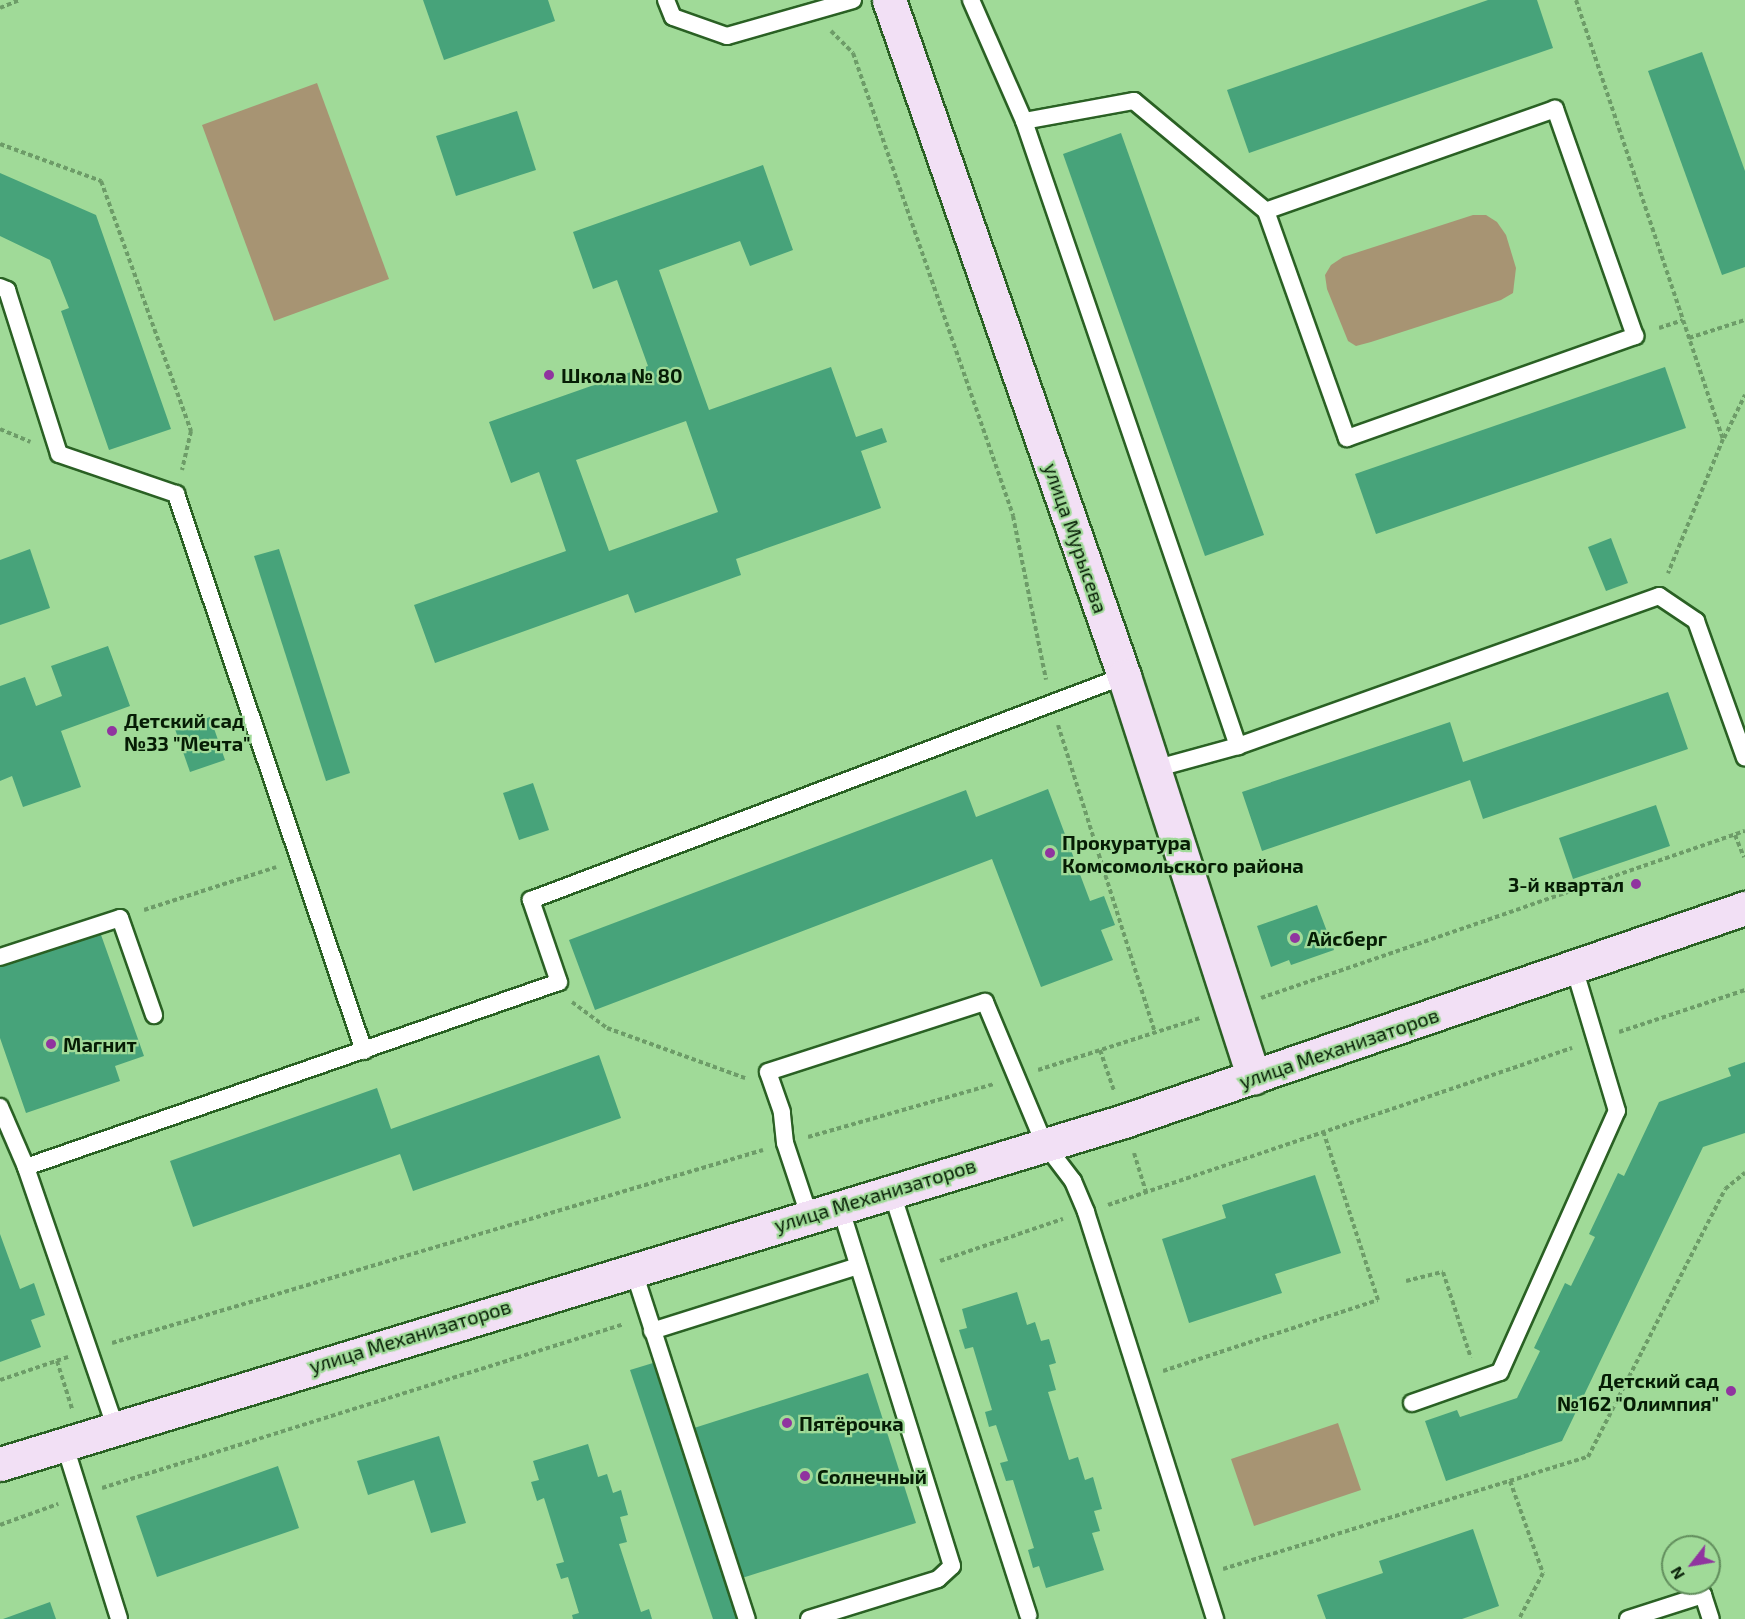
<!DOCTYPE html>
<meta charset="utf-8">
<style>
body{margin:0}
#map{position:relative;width:1745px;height:1619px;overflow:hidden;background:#a0da98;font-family:"Exo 2",sans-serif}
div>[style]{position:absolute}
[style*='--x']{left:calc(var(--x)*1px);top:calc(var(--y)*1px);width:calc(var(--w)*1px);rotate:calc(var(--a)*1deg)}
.green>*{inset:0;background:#a79473}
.building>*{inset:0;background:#47a37a}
.path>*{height:4px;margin-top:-2px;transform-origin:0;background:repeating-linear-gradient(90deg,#6d9c68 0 4.5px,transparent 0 7.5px)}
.roads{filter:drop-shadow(2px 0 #2a6124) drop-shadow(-2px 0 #2a6124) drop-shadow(0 2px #2a6124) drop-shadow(0 -2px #2a6124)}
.lane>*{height:16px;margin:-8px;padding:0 8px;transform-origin:8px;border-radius:8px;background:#fff}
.secondary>*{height:33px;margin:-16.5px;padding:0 16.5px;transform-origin:16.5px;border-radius:16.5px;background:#f2e0f5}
.dots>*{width:16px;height:16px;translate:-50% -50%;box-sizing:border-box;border:3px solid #a0da98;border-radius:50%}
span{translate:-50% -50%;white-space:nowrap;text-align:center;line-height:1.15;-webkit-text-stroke:4.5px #a0da98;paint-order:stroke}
.poi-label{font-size:20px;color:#061d05;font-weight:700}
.left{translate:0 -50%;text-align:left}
.right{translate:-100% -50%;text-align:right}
.street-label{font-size:20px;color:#061d05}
.north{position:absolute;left:1661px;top:1535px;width:60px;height:60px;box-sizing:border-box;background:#a0da98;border:2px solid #628e5d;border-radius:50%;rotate:239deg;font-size:16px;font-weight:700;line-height:24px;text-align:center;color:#061d05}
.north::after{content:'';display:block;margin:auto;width:21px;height:27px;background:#90349f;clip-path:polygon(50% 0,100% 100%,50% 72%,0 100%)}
</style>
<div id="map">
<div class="green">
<i style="clip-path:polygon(317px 83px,389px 279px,274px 321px,202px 125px)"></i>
<i style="clip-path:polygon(1473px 215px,1486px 215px,1497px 222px,1506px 235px,1516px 268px,1513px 293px,1501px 300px,1371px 342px,1356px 346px,1348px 341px,1327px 289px,1325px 275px,1331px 265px,1343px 257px)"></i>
<i style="clip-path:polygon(1338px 1423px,1361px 1490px,1254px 1526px,1231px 1459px)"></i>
</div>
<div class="building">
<i style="clip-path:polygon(423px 0,548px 0,555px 21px,444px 60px)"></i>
<i style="clip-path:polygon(1488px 0,1537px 0,1553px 48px,1249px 153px,1227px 90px)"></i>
<i style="clip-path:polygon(1702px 52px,1745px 171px,1745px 267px,1722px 275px,1648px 71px)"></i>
<i style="clip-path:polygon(517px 111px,536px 170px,456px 196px,436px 136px)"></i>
<i style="clip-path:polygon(1121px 133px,1264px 535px,1205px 556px,1063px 154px)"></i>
<i style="clip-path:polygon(evenodd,763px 165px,793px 250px,750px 266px,740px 241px,659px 270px,709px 410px,831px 367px,856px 437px,882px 428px,887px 442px,861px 451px,881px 508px,736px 559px,741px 575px,635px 613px,628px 594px,435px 663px,414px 605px,566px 551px,539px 472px,511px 483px,489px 422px,648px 366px,617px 280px,593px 289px,573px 232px,763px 165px,686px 421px,718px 512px,609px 551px,576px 460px,686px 421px)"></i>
<i style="clip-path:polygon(0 173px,96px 215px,171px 429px,109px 450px,61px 311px,69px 308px,50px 260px,0 236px)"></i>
<i style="clip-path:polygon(1665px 367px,1686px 428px,1376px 534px,1355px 474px)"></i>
<i style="clip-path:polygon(1611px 538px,1628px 583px,1606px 591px,1588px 547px)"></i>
<i style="clip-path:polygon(30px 549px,50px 608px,0 625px,0 560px)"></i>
<i style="clip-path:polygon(279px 549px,350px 773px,326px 781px,254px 556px)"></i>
<i style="clip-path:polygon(108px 646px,130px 706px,61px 731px,81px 787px,23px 807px,12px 776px,0 781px,0 686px,25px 677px,36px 706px,62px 696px,51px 666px)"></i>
<i style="clip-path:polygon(1668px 692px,1688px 749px,1483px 819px,1470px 780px,1262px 851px,1242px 792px,1450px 722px,1463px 762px)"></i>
<i style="clip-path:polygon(210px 717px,225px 760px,190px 772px,175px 729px)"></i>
<i style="clip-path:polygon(533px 783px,549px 830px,519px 840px,503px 793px)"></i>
<i style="clip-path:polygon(1048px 789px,1090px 901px,1104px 896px,1115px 925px,1101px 930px,1113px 960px,1041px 987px,992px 859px,595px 1010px,569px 940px,966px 790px,976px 817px)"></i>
<i style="clip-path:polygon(1656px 805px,1670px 846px,1573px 879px,1559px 838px)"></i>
<i style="clip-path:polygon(1317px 905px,1334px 950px,1291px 965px,1289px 960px,1271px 967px,1257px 926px)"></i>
<i style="clip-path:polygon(100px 932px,144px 1056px,115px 1066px,120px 1081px,26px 1113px,0 1038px,0 967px)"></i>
<i style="clip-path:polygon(599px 1055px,621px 1118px,413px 1191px,400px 1154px,193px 1227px,170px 1161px,377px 1088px,391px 1129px)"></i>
<i style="clip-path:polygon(1745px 1062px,1745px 1133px,1703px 1147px,1562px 1441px,1446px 1481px,1425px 1421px,1457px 1410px,1460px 1417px,1517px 1398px,1540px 1351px,1534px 1348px,1565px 1283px,1571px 1286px,1595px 1237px,1589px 1234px,1618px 1173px,1624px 1176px,1659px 1102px,1731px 1076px,1728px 1068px)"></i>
<i style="clip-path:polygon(1315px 1175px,1341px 1253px,1275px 1274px,1282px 1293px,1189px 1323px,1162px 1239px,1226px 1218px,1222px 1205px)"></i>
<i style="clip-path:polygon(0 1234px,20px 1289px,34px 1283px,45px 1315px,31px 1320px,41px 1347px,0 1362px)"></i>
<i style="clip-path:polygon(1017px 1292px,1027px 1325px,1035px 1322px,1041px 1341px,1049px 1339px,1056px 1363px,1049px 1365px,1056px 1390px,1048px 1392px,1069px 1460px,1078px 1457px,1085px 1480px,1093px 1477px,1102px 1509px,1094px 1511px,1100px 1531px,1092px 1533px,1104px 1570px,1046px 1588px,1039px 1566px,1033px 1568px,1028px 1550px,1034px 1548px,1013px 1480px,1006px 1481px,1000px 1463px,1008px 1461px,996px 1425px,989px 1427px,985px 1412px,992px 1410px,973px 1347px,965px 1349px,959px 1330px,967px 1328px,962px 1309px)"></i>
<i style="clip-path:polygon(653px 1363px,737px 1619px,713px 1619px,630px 1370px)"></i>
<i style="clip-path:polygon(868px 1373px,916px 1523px,742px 1578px,694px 1428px)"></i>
<i style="clip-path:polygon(439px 1436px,466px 1523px,431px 1533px,414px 1480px,368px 1495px,357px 1461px)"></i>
<i style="clip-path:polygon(588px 1444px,598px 1477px,607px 1474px,613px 1493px,621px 1490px,628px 1515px,620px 1517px,627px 1542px,619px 1544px,641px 1612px,649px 1609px,652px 1619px,573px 1619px,572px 1615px,579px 1613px,568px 1577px,561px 1579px,556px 1564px,564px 1562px,544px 1498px,537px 1501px,531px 1482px,539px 1480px,533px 1461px)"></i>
<i style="clip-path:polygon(278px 1466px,299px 1528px,157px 1577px,136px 1516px)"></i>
<i style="clip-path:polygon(1473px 1529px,1499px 1606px,1462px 1619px,1326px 1619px,1317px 1595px,1383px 1573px,1379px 1561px)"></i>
<i style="clip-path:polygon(50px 1602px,56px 1619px,3px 1619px)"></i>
</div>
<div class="path">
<i style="--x:1576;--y:0;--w:463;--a:71.5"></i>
<i style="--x:1723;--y:439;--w:145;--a:112.3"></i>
<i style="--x:0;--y:8;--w:22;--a:-22"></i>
<i style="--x:831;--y:31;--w:31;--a:45"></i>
<i style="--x:853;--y:53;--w:490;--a:70.9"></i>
<i style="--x:1013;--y:516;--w:167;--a:78.6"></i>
<i style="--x:0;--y:144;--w:108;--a:20.1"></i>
<i style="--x:101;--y:181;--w:266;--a:70.2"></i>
<i style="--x:191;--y:431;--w:40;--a:103"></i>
<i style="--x:1659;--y:328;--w:25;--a:-18"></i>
<i style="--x:1689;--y:338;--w:59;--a:-17.8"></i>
<i style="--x:0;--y:429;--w:33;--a:23"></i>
<i style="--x:1724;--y:438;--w:48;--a:-64"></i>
<i style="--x:1058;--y:725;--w:323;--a:72.5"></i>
<i style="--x:1735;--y:835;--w:24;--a:68"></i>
<i style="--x:144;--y:910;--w:139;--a:-18"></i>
<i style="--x:1261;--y:998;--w:512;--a:-19.04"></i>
<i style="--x:572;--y:1002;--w:44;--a:36.6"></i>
<i style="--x:607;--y:1028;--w:147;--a:19.9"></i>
<i style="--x:1619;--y:1032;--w:133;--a:-18.4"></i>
<i style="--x:1100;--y:1050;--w:43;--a:71.1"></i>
<i style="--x:1038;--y:1070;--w:170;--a:-17.8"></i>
<i style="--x:808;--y:1137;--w:193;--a:-15.9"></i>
<i style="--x:1134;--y:1153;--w:41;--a:72.9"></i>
<i style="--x:1108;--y:1205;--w:490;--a:-18.7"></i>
<i style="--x:940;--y:1261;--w:130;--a:-18.9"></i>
<i style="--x:1406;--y:1281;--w:38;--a:-14"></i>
<i style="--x:1443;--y:1272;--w:90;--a:72"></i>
<i style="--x:112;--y:1343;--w:679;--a:-16.51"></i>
<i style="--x:57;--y:1361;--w:50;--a:72.6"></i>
<i style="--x:1163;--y:1371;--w:226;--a:-18.3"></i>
<i style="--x:1378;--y:1300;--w:178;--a:-108"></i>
<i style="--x:0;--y:1380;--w:72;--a:-18.7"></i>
<i style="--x:1510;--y:1481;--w:98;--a:70.3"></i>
<i style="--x:1543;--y:1573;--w:52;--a:117.6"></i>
<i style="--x:102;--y:1488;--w:547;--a:-17.44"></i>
<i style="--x:0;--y:1525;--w:62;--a:-19.9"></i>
<i style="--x:1223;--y:1569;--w:382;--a:-17.1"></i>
<i style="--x:1588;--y:1457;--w:301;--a:-62.9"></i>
<i style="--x:1725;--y:1189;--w:26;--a:-39"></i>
</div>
<div class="roads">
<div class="lane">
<i style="--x:666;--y:0;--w:18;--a:68"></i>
<i style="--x:673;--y:17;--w:57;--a:19.4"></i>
<i style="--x:727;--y:36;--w:131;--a:-15.9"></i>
<i style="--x:971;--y:0;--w:132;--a:66.3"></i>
<i style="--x:1024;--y:121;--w:661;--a:71.1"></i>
<i style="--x:1238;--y:746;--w:87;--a:164.7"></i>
<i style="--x:1024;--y:121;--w:112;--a:-10.3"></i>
<i style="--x:1134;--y:101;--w:172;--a:39.8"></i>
<i style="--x:1266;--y:211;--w:241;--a:70.4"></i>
<i style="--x:1347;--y:438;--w:306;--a:-19.5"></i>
<i style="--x:1635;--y:336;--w:241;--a:-109.4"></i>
<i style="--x:1555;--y:109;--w:306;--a:160.6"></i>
<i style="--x:0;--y:287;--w:8;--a:23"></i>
<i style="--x:7;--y:290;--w:172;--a:72.4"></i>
<i style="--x:59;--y:454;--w:124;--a:18.9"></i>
<i style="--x:176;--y:494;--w:588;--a:71.35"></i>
<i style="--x:1238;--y:746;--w:447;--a:-19.6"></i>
<i style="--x:1659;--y:596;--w:45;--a:34"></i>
<i style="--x:1696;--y:621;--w:145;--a:70.3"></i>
<i style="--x:0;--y:957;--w:126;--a:-18"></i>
<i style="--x:120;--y:918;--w:103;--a:70.7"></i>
<i style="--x:0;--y:1107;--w:65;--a:66.6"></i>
<i style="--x:891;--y:1190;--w:447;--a:72.1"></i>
<i style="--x:809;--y:1215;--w:76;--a:-108.4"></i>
<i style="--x:785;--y:1143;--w:31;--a:-96"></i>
<i style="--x:782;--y:1112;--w:42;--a:-109.3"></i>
<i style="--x:768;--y:1072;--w:228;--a:-17.9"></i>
<i style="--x:985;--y:1002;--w:153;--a:67.3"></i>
<i style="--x:1044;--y:1143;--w:48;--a:52.7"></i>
<i style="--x:1073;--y:1181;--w:34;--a:67"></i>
<i style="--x:1086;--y:1212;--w:427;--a:72.4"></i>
<i style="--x:633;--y:1269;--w:368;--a:72"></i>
<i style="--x:652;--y:1331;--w:216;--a:-17.5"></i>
<i style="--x:1412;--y:1403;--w:93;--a:-19.4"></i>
<i style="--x:1500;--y:1372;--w:286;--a:-65.9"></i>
<i style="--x:1617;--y:1111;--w:149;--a:-106.7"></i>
<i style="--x:115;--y:1426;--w:274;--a:-109"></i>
<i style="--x:26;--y:1167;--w:564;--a:-19.14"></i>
<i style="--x:559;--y:982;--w:87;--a:-108.9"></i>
<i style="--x:531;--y:900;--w:634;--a:-20.69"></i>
<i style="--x:64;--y:1443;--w:184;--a:72.6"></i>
<i style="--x:809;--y:1619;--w:135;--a:-17.2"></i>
<i style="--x:938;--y:1579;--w:19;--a:-43"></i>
<i style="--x:952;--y:1566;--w:377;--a:-107.3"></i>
<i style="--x:1628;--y:1619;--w:79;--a:-17.7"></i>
<i style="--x:1703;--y:1595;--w:25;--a:72"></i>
</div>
<div class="secondary">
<i style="--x:889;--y:0;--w:716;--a:70.83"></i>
<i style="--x:1124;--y:676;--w:422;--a:72.1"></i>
<i style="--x:0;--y:1464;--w:1175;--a:-16.97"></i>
<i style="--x:1124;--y:1121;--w:657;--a:-18.93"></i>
</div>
</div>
<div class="dots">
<i style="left:549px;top:375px;background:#90349f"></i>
<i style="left:112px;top:731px;background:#90349f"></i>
<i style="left:1050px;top:853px;background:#90349f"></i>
<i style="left:1636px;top:884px;background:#90349f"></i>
<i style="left:1295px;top:938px;background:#90349f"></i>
<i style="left:51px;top:1044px;background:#90349f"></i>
<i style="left:1731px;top:1391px;background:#90349f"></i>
<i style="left:787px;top:1423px;background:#90349f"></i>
<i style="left:805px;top:1476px;background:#90349f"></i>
</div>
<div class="poi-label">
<span class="left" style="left:561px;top:375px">Школа № 80</span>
<span class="left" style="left:124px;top:732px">Детский сад<br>№33 "Мечта"</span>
<span class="left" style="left:1062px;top:854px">Прокуратура<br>Комсомольского района</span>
<span class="right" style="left:1624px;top:884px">3-й квартал</span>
<span class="left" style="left:1307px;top:938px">Айсберг</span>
<span class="left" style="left:63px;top:1044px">Магнит</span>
<span class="right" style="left:1719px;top:1392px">Детский сад<br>№162 "Олимпия"</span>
<span class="left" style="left:799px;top:1423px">Пятёрочка</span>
<span class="left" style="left:817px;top:1476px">Солнечный</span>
</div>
<div class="street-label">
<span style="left:1076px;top:538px;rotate:71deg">улица Мурысева</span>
<span style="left:1339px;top:1048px;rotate:-19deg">улица Механизаторов</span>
<span style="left:875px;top:1195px;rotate:-17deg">улица Механизаторов</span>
<span style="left:410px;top:1336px;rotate:-17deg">улица Механизаторов</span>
</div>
<div class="north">N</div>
</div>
